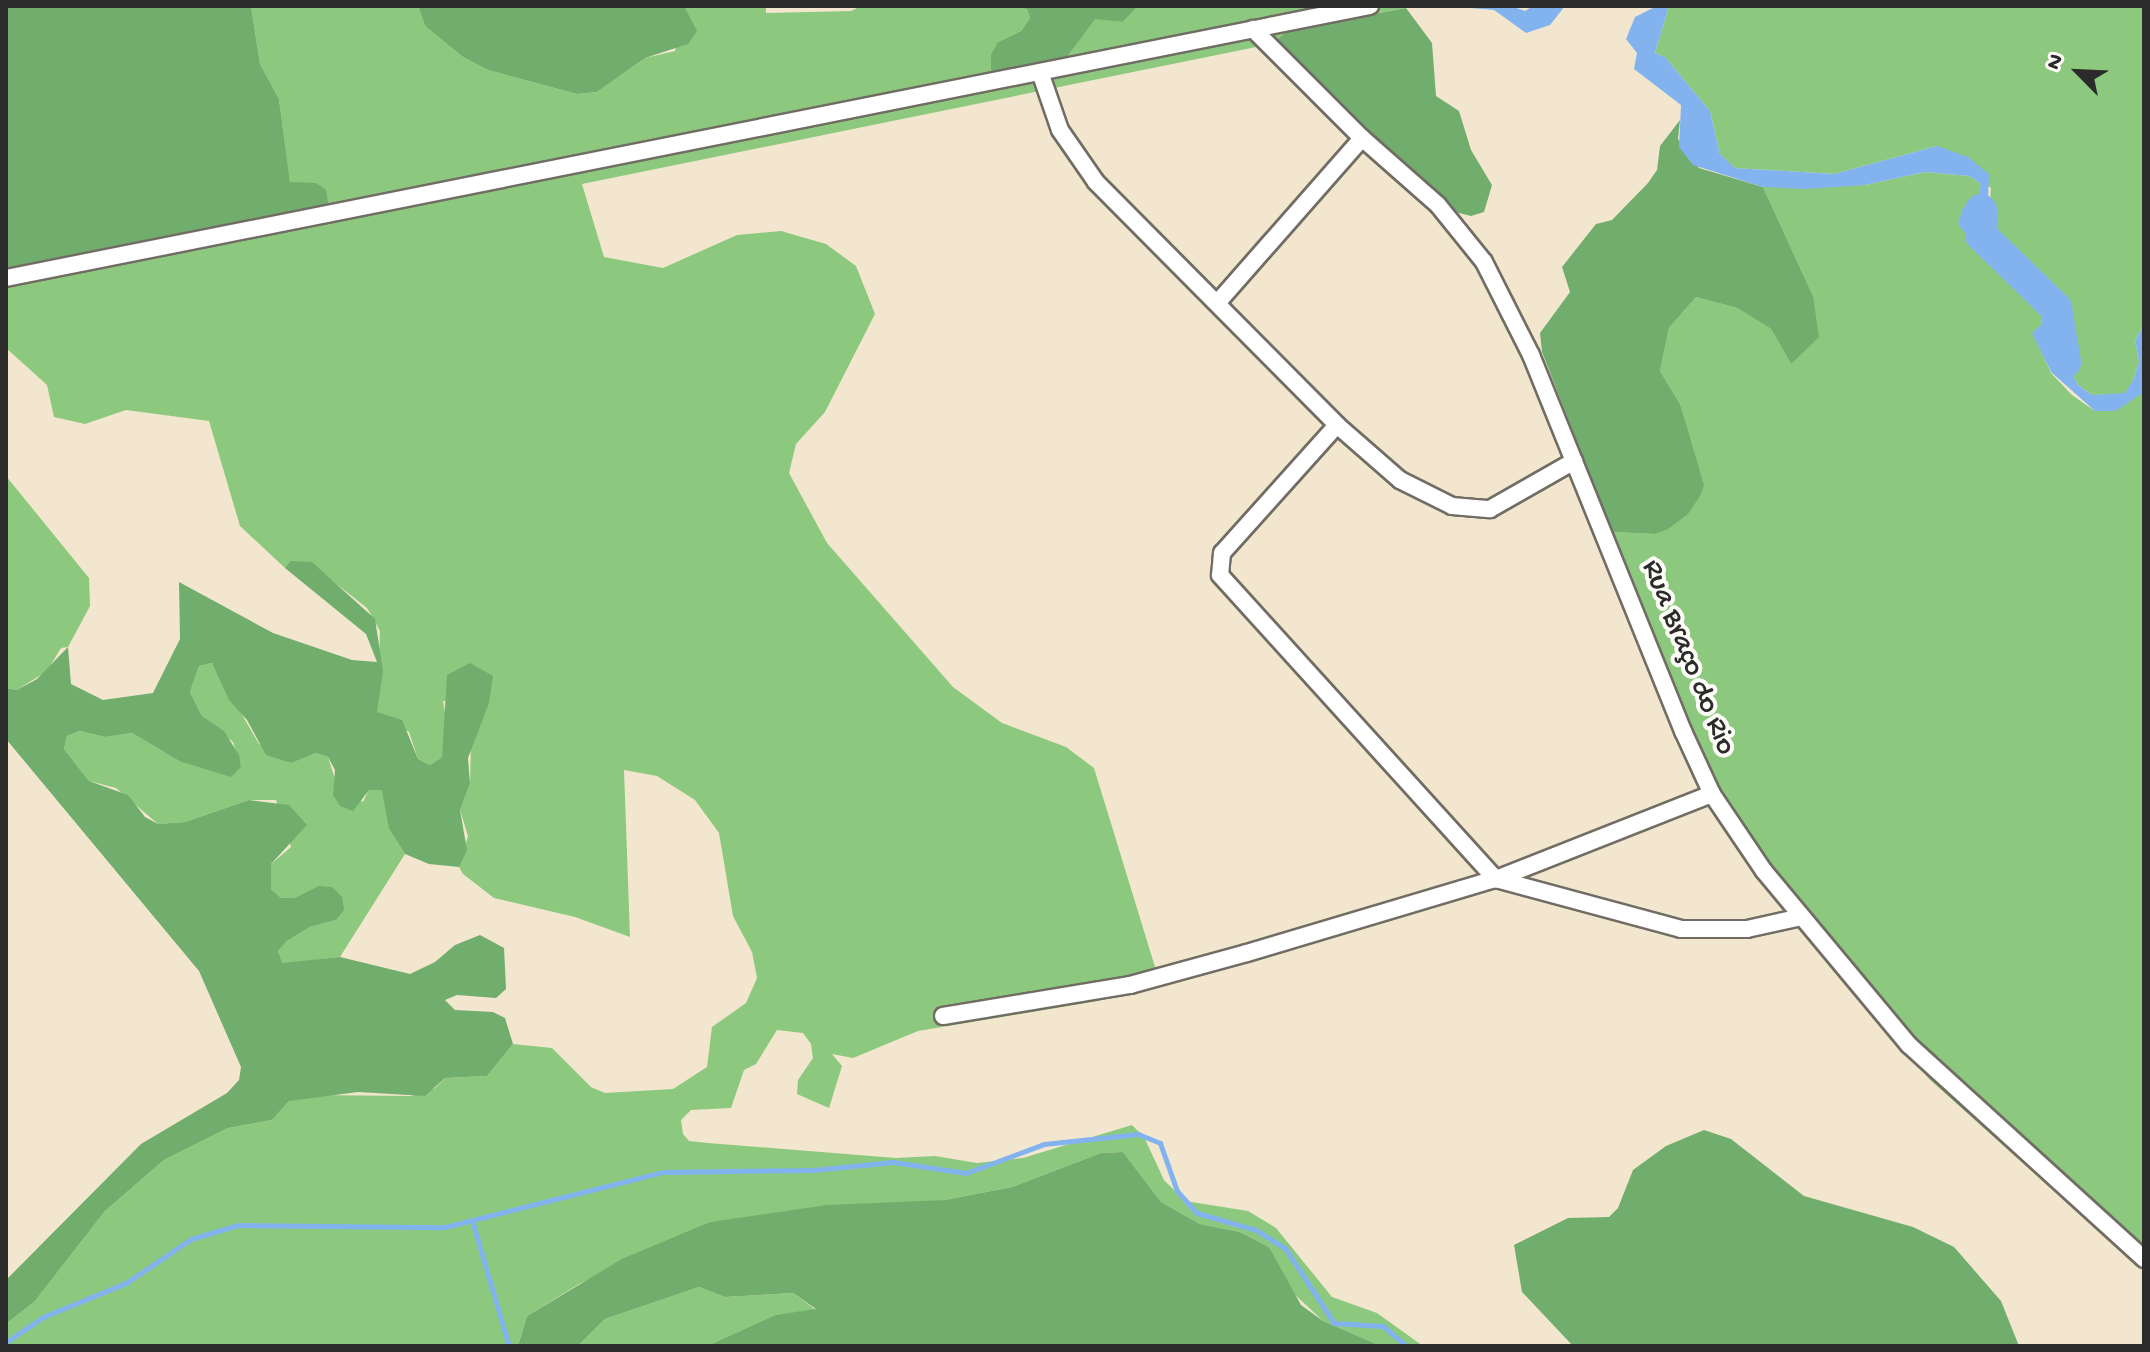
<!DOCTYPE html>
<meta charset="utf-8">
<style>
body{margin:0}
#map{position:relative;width:2150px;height:1352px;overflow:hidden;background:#f2e7ce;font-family:"Gochi Hand",sans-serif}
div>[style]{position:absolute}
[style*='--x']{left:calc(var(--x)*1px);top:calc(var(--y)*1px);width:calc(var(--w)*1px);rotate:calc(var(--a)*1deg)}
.green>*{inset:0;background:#8cc97e}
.forest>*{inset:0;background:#71ad6d}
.water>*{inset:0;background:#83b3ee}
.stream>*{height:5px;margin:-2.5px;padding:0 2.5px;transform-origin:2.5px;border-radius:2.5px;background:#83b3ee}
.river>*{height:32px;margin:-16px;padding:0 16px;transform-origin:16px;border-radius:16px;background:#83b3ee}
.roads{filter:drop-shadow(2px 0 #716d64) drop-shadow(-2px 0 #716d64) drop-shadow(0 2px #716d64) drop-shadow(0 -2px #716d64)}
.street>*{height:16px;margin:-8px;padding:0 8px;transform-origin:8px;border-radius:8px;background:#fff}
span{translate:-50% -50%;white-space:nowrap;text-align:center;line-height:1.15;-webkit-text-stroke:8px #fdfcf7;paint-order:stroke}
.street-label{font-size:30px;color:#2b2b2b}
.frame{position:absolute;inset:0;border:8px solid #2b2b2b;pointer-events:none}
.north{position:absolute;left:2038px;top:32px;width:80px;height:80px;-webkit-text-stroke:6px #fdfcf7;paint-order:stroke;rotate:294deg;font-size:22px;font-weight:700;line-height:32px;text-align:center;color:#2b2b2b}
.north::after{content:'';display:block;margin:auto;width:28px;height:36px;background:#2b2b2b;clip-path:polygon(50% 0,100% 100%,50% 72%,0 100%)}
</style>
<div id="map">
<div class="green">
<i style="clip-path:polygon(251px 6px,418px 6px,425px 26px,463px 57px,488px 70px,577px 94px,597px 92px,645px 58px,675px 51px,685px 8px,663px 6px,766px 6px,766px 13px,851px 11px,861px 6px,1002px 6px,1027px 9px,1030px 18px,1021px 31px,998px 42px,1067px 57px,1095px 18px,1123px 22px,1138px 6px,1416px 6px,1289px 30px,1271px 44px,582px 184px,604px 257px,663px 268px,737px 235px,781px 231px,826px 244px,856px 266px,875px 314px,825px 412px,796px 444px,789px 473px,827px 543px,953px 687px,1002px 723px,1066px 747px,1094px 768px,1159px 980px,1098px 1001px,918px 1031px,853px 1058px,832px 1054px,842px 1066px,829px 1108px,797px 1094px,798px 1080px,813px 1058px,811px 1044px,803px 1033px,777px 1030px,756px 1064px,744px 1070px,731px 1108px,691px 1110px,681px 1120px,683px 1134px,689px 1141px,708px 1143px,896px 1158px,935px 1156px,977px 1163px,1023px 1158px,1132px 1125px,1144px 1137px,1164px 1180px,1185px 1201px,1248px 1211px,1276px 1228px,1332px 1297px,1377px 1313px,1423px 1346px,1381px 1346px,1323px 1321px,1290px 1290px,1269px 1247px,1240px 1232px,1200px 1224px,1161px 1202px,1123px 1152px,1101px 1153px,1012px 1187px,945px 1200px,710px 1222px,579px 1284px,527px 1316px,518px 1346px,6px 1346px,6px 1324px,35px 1301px,105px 1211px,164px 1160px,228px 1128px,272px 1120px,289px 1101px,316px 1095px,411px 1096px,435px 1088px,445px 1078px,487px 1076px,513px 1044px,552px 1048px,591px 1087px,605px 1093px,673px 1089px,707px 1067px,712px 1027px,746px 1003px,757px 978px,752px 952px,733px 916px,719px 833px,695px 800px,657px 776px,624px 770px,630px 937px,575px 917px,494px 898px,463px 874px,459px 867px,468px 836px,460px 810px,470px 784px,471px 744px,489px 703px,443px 701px,448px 728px,442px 757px,430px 765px,418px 759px,409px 732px,377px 712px,380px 631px,367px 608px,315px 567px,290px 561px,285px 568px,240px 526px,209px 421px,126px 410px,85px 424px,54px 417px,47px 385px,6px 348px,6px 276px,290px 183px,279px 99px,260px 64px)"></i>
<i style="clip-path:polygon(1669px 6px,2144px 6px,2144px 324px,2135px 341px,2139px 361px,2134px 379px,2125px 394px,2092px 395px,2078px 385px,2065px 360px,2062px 325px,2012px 260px,1993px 250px,1987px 234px,1991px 188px,1937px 146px,1834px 174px,1735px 168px,1720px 154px,1710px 111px,1665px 57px,1655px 53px)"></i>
<i style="clip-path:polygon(1925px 172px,1969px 176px,1981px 184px,1978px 198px,1963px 208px,1976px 247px,2043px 309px,2041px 325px,2033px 333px,2051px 373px,2072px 395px,2095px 411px,2142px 393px,2144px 385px,2144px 1271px,1929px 1079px,1751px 865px,1690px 765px,1640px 636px,1612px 532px,1655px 534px,1688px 514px,1690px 443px,1680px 404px,1660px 371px,1669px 328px,1696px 297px,1737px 308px,1771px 329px,1791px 364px,1813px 296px,1763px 187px,1865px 185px)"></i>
<i style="clip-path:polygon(6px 476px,89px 578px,90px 606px,68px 647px,61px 648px,47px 671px,17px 690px,6px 688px)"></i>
<i style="clip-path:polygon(212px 663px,259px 744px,290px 763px,316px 753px,328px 757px,336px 782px,363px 802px,369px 789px,382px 790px,388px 802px,389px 829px,405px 854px,340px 957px,281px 964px,278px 951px,287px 941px,310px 927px,336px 920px,318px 886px,294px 898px,281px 898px,271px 889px,271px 864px,291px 847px,276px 800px,249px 800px,185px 822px,158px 824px,116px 788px,89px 781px,64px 749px,67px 736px,80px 731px,105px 737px,132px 733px,179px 761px,241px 767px,233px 742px,202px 716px,190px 692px,199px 666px)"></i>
<i style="clip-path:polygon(699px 1287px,725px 1297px,793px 1293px,816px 1310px,775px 1315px,707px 1346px,578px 1346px,605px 1319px)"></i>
</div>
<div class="forest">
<i style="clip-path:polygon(6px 6px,251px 6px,260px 64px,279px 99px,290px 182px,316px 183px,326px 190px,329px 208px,6px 276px)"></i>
<i style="clip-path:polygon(418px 6px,663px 6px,685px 8px,697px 31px,688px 44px,645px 58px,597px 92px,577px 94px,488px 70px,463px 57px,425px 26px)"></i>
<i style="clip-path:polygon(1002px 6px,1138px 6px,1123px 22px,1095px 19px,1067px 57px,1036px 72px,1010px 77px,991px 70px,991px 55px,998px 42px,1021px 31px,1030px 18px,1027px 9px)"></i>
<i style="clip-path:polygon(1406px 8px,1432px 43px,1436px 96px,1459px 111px,1471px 150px,1492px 185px,1484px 212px,1471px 216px,1459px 213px,1389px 161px,1271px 44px,1289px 30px)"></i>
<i style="clip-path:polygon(1680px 120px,1678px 139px,1699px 168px,1763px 187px,1813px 296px,1819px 337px,1791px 364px,1771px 329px,1737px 308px,1696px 297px,1669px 328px,1660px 371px,1680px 404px,1704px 485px,1700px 496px,1688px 514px,1668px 529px,1655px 534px,1612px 532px,1542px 352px,1540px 333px,1570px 292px,1562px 267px,1596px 224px,1612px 220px,1648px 183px,1657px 170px,1660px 146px)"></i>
<i style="clip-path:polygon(290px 561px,312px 562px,375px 619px,383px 671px,377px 712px,402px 720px,418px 759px,430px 765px,442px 757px,447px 675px,470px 663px,493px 676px,489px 703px,468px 758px,470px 784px,460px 810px,467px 850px,459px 867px,429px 864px,405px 854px,389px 829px,382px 790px,369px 790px,353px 811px,340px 806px,333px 795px,335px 770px,328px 757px,316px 753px,291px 763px,266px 755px,247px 720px,229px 700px,212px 663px,199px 666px,190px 692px,202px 716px,224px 731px,239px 755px,241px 767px,231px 777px,179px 761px,132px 733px,105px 737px,80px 731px,67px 736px,64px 749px,89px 781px,128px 795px,145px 817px,158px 824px,185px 822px,249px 800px,289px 805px,307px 825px,271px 864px,271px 889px,281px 898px,294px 898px,318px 886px,332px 887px,342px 897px,344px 910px,336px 920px,310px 927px,287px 941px,278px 951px,282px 963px,340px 957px,410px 974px,435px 962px,455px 945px,480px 935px,504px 948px,506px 989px,496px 998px,457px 995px,445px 1000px,455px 1010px,493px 1012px,505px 1018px,513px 1044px,487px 1076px,445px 1078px,425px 1096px,358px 1092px,289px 1101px,272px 1120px,228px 1128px,164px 1160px,105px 1211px,35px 1301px,6px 1324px,6px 1280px,141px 1144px,227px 1093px,239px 1080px,241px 1067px,199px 971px,6px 739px,6px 688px,17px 690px,37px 679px,68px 647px,71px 684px,103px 700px,153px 693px,180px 639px,179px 582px,273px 633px,352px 660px,377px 662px,366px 634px,285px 568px)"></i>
<i style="clip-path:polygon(1704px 1130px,1731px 1139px,1804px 1196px,1913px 1227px,1954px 1247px,2001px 1301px,2019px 1346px,1573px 1346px,1522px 1292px,1514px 1245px,1568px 1218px,1609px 1217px,1618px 1208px,1633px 1170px,1666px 1146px)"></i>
<i style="clip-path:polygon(1123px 1152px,1161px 1202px,1200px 1224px,1240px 1232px,1269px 1247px,1301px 1305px,1323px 1321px,1381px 1346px,707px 1346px,775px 1315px,816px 1309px,793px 1293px,725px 1297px,699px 1287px,605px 1319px,578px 1346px,518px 1346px,527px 1316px,622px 1259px,710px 1222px,827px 1205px,945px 1200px,1012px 1187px,1101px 1153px)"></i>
</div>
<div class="water">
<i style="clip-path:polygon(1447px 6px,1511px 6px,1525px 11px,1533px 6px,1565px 6px,1550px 25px,1526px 33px,1494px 10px)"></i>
<i style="clip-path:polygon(1657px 6px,1669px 6px,1655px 53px,1665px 57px,1710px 111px,1720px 154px,1735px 168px,1834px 174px,1937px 146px,1968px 157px,1989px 174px,1987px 234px,1993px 249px,2012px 260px,2029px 260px,2044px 284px,2062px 325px,2065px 360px,2078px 385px,2092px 395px,2125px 393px,2134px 379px,2139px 361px,2135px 341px,2144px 324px,2142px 393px,2116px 411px,2095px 411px,2051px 372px,2032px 333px,2041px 325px,2043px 309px,1976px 247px,1958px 224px,1963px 208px,1978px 197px,1981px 184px,1969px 176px,1925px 172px,1865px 185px,1805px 189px,1763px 187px,1693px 165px,1679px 147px,1681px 105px,1634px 69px,1637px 53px,1626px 39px,1635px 17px)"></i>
</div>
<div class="stream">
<i style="--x:473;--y:1224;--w:127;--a:73.6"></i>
<i style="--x:6;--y:1342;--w:45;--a:-34"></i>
<i style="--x:43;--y:1317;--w:90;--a:-22.3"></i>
<i style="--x:126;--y:1283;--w:78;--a:-34.1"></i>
<i style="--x:191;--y:1239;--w:49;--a:-16.6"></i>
<i style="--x:238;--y:1225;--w:207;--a:0.6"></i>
<i style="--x:445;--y:1227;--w:225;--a:-14.2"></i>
<i style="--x:663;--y:1172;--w:150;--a:-0.8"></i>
<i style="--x:813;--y:1170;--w:80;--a:-5.7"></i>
<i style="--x:893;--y:1162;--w:74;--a:8.6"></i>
<i style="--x:966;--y:1173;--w:83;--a:-20.4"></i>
<i style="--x:1044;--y:1144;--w:95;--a:-6.1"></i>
<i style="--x:1138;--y:1134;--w:24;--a:22"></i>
<i style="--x:1160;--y:1143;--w:51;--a:70.5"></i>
<i style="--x:1177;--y:1191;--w:30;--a:48"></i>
<i style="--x:1197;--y:1213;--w:61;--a:16.1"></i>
<i style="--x:1256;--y:1230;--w:34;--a:32"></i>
<i style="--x:1285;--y:1248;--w:90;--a:56.8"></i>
<i style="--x:1334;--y:1323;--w:49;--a:3.5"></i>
<i style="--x:1383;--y:1326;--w:30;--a:41"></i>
</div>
<div class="river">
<i style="--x:1981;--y:210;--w:25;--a:90"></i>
<i style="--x:1981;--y:235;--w:105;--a:44.2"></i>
<i style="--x:2056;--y:308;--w:55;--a:80.5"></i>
</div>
<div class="roads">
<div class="street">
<i style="--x:1253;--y:29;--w:154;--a:45"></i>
<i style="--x:1362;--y:138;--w:101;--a:41.4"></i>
<i style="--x:1438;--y:205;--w:73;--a:51.1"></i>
<i style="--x:1484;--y:262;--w:104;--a:63.2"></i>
<i style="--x:1531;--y:355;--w:406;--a:68"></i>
<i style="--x:1683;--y:731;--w:69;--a:65.3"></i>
<i style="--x:1712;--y:794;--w:93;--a:56"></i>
<i style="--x:1764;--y:871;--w:226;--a:50.2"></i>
<i style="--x:1909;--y:1045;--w:318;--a:42.3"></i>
<i style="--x:1040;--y:72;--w:61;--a:71"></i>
<i style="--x:1060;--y:130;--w:63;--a:55.3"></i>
<i style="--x:1096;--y:182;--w:342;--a:45.2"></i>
<i style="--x:1337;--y:425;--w:84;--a:41.1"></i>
<i style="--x:1400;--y:480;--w:58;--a:26.6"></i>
<i style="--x:1452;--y:506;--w:38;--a:5"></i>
<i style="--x:1490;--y:509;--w:97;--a:-29.7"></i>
<i style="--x:6;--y:278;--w:1391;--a:-11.28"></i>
<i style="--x:1219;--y:301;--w:217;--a:-48.7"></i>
<i style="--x:1337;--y:425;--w:172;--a:131.9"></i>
<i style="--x:1222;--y:553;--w:22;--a:95"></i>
<i style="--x:1220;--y:575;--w:411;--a:47.8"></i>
<i style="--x:1496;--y:879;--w:192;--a:15.1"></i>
<i style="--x:1681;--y:929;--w:66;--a:0"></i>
<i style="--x:1747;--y:929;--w:55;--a:-12.5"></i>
<i style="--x:943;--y:1016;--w:190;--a:-9.4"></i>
<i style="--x:1130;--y:985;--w:121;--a:-15.3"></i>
<i style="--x:1247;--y:953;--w:260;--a:-16.6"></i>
<i style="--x:1496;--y:879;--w:232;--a:-21.5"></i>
</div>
</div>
<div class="street-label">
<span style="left:1687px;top:658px;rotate:68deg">Rua Braço do Rio</span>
</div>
<div class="frame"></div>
<div class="north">N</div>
</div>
